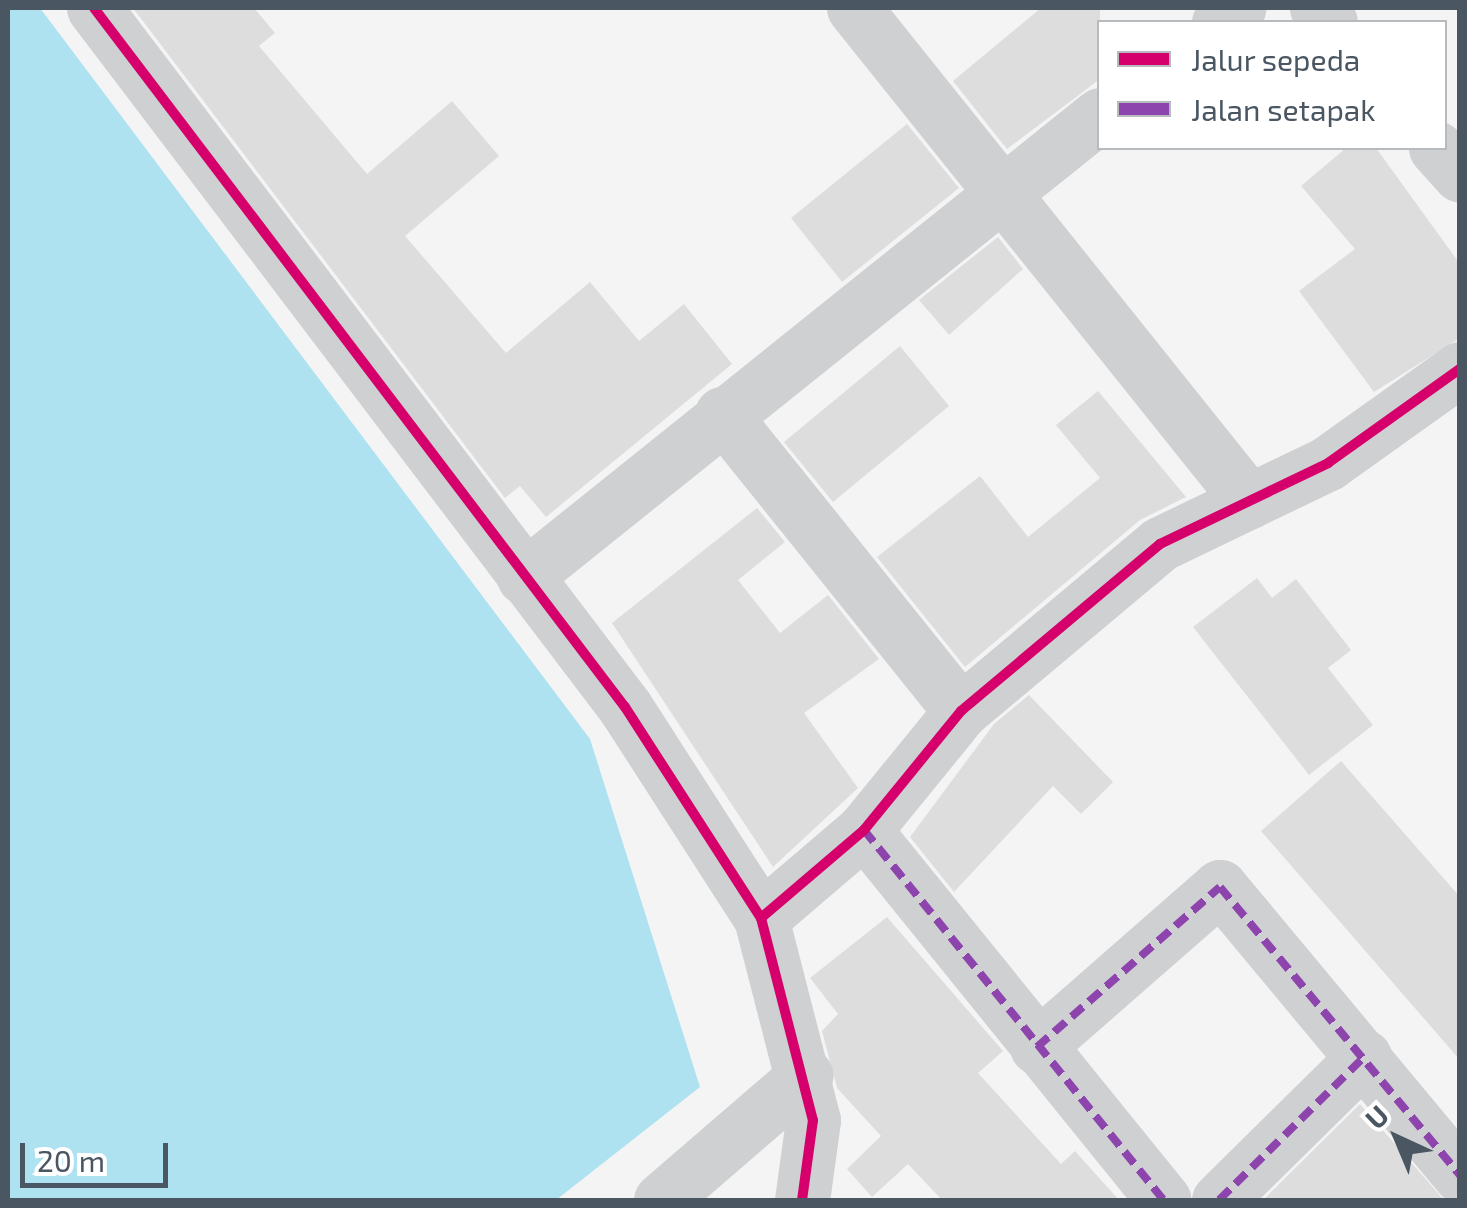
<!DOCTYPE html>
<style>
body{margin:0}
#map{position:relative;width:1467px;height:1208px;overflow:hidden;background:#f4f4f4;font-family:"Exo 2",sans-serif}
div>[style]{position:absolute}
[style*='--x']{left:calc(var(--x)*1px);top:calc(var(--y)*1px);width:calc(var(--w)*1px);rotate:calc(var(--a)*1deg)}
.water>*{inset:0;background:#aee2f0}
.building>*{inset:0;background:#ddddde}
.minor>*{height:55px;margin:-27.5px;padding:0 27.5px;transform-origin:27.5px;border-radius:27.5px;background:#ced0d2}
.quiet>*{height:8px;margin-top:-4px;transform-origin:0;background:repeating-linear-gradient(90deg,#8e44ad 0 15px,transparent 0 23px)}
.cycleway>*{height:10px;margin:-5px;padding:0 5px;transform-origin:5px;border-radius:5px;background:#d6006c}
span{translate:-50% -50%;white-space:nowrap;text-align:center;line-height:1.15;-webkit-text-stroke:8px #fff;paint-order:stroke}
.frame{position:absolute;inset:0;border:10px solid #4a5661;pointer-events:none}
.legend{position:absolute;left:1097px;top:20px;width:350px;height:130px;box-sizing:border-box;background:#fff;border:2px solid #b7bbc0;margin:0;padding:12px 18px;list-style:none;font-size:30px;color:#4a5661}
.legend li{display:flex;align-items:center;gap:20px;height:50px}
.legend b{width:50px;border:2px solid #b7bbc0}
.north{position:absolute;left:1347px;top:1088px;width:100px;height:100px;-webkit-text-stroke:8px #fff;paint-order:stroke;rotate:316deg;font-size:28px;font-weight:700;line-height:40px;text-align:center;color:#4a5661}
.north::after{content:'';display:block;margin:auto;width:35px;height:45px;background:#4a5661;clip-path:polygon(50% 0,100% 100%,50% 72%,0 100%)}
.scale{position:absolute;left:20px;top:1143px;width:148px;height:45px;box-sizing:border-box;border:5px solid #4a5661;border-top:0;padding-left:12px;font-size:30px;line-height:35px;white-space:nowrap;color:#4a5661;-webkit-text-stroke:8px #fff;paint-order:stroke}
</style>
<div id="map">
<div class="water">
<i style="clip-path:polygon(8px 8px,40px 8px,590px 739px,700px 1087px,556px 1200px,8px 1200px)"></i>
</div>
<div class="building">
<i style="clip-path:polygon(133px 8px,254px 8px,275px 33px,259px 46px,367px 174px,452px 101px,499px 156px,405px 236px,506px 353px,590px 282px,639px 341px,684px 304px,732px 364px,546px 517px,520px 486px,505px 498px)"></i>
<i style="clip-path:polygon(1041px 8px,1100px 8px,1100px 79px,1007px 149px,953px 81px)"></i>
<i style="clip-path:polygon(907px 124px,959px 188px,842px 282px,791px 218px)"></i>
<i style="clip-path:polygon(1346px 148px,1376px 148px,1460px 264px,1460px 338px,1374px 392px,1299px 291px,1355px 249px,1301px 186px)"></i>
<i style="clip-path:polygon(998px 237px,1023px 269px,949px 335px,919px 300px)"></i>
<i style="clip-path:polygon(900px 346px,949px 406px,833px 502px,784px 442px)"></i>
<i style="clip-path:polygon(1098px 391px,1186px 497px,1140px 520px,965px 667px,877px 557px,980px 476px,1028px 537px,1100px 478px,1056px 425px)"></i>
<i style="clip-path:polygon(757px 508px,785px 542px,738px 580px,780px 633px,828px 595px,879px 659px,804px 713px,858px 788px,773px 867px,612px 623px)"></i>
<i style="clip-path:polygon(1257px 578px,1272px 598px,1296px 579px,1351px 650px,1328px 668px,1373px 725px,1309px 775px,1193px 627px)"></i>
<i style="clip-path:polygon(1029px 695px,1113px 782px,1081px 814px,1053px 786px,954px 892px,910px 837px,994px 724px)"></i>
<i style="clip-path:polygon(1341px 761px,1460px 897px,1460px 1060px,1261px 831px)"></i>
<i style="clip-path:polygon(887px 917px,1003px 1051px,978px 1073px,1061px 1164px,1075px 1151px,1119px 1200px,942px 1200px,908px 1164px,872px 1197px,847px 1169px,881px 1136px,837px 1088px,822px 1031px,838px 1014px,810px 978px)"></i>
<i style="clip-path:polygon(1360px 1104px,1444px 1200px,1263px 1200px)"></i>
</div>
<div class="minor">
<i style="--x:94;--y:8;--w:878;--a:52.78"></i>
<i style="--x:625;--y:707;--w:251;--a:57.2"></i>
<i style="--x:761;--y:918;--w:209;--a:75.6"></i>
<i style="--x:813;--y:1120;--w:81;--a:97.8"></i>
<i style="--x:854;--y:8;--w:632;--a:51.3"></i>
<i style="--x:1317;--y:8;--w:19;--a:47"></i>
<i style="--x:1219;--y:22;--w:24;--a:-36"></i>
<i style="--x:1436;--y:148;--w:36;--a:48"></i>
<i style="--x:722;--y:414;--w:381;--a:51.2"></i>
<i style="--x:524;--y:577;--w:738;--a:-38.73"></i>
<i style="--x:864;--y:830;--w:476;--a:51"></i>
<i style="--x:761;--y:918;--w:135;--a:-40.5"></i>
<i style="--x:864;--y:830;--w:154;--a:-50.8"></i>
<i style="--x:961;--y:711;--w:260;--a:-40"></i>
<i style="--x:1160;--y:544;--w:187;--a:-25.7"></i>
<i style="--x:1328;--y:463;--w:162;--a:-35.5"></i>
<i style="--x:1037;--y:1047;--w:243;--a:-41.2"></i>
<i style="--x:1220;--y:887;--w:375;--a:50.2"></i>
<i style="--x:661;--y:1200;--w:191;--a:-40.8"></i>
<i style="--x:1219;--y:1200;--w:204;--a:-44.6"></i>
</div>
<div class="quiet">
<i style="--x:864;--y:830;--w:476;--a:51"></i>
<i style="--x:1037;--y:1047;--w:243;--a:-41.2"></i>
<i style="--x:1220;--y:887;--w:375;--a:50.2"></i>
<i style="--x:1219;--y:1200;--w:204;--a:-44.6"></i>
</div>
<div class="cycleway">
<i style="--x:94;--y:8;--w:878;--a:52.78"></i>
<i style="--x:625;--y:707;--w:251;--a:57.2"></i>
<i style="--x:761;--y:918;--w:209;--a:75.6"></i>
<i style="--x:813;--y:1120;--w:81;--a:97.8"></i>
<i style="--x:761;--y:918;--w:135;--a:-40.5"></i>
<i style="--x:864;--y:830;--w:154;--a:-50.8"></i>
<i style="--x:961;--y:711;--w:260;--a:-40"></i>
<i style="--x:1160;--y:544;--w:187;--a:-25.7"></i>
<i style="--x:1328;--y:463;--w:162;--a:-35.5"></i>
</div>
<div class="frame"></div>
<ul class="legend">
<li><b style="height:12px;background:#d6006c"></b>Jalur sepeda</li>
<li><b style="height:12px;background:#8e44ad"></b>Jalan setapak</li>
</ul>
<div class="north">U</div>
<div class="scale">20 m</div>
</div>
